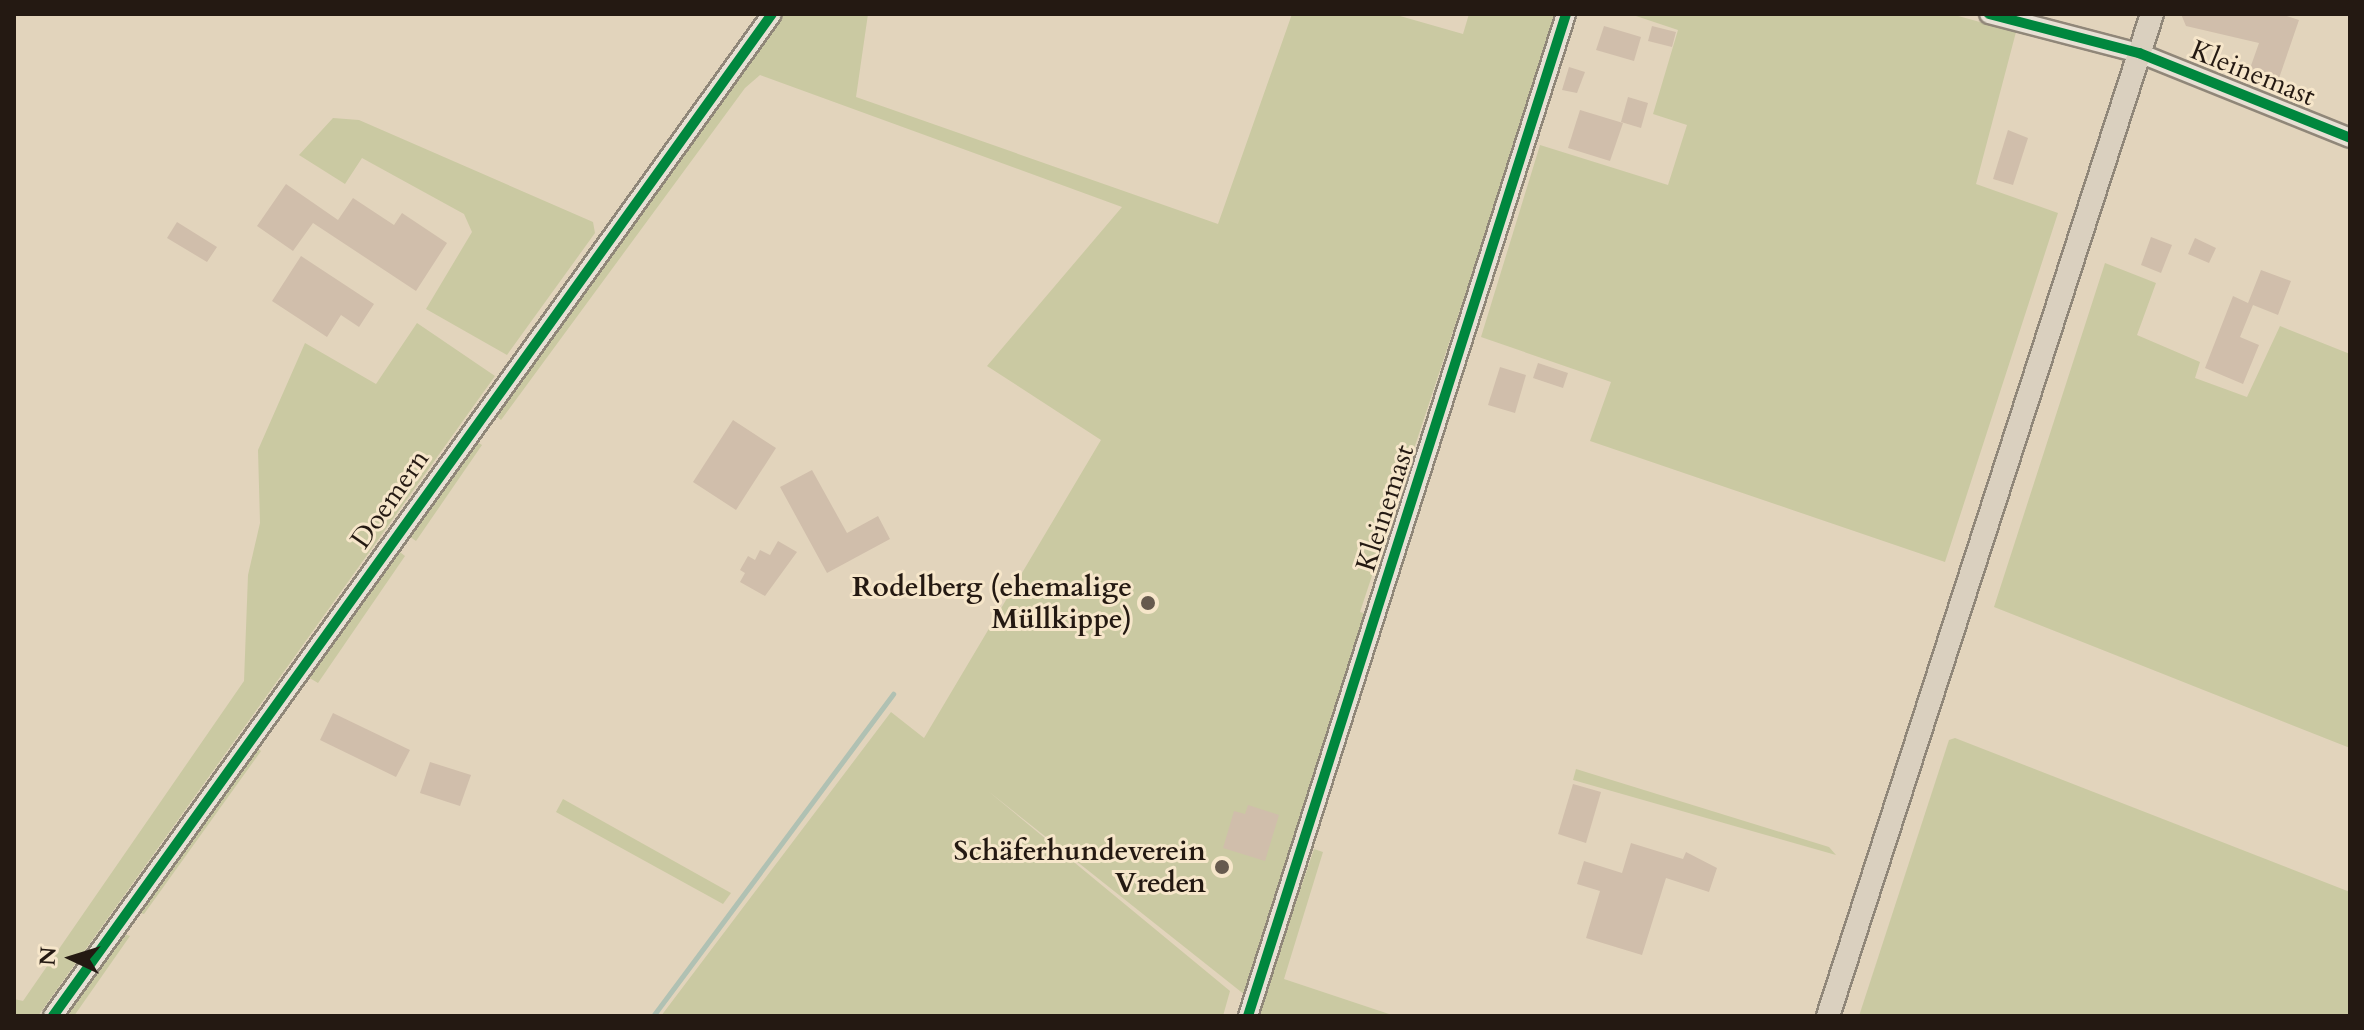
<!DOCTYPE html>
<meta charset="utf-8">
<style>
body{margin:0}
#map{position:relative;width:2364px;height:1030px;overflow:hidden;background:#e2d4bc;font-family:Cardo,serif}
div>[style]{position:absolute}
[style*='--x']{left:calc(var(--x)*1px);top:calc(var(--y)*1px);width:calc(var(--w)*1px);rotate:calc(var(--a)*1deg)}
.green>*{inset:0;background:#cac9a2}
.stream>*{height:5px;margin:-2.5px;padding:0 2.5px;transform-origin:2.5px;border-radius:2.5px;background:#b0c1b3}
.building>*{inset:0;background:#d0beab}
.roads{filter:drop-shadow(2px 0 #908779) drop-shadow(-2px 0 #908779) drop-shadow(0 2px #908779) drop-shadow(0 -2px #908779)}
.minor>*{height:18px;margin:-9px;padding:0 9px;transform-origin:9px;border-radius:9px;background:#e7e0d4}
.major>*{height:22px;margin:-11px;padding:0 11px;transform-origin:11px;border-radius:11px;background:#dad0bf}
.cycleway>*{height:10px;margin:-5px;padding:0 5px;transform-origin:5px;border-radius:5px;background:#00873e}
.dots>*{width:22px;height:22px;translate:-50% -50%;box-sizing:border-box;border:4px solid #f6e6ca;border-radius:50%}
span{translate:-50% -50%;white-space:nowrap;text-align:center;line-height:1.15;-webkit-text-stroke:6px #f6e6ca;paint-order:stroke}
.street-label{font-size:28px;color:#241912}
.poi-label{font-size:28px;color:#241912;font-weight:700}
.right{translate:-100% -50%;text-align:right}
.frame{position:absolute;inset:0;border:16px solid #241912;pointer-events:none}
.north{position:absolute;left:32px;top:918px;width:80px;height:80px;-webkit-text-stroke:6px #f6e6ca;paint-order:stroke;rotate:274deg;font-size:22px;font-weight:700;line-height:32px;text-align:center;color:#241912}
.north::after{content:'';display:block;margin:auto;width:28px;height:36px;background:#241912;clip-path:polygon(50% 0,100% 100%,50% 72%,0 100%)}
</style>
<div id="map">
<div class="green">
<i style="clip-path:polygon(784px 14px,868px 14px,856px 97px,1218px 224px,1292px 14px,1393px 14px,1463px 34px,1469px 14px,1558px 14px,1360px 612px,1370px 615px,1245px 995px,988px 791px,1230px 991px,1223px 1016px,661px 1016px,891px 712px,924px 738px,1101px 440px,987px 366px,1122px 207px,760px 75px,745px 88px,501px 420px,493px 413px)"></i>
<i style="clip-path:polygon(1630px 14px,1951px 14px,2016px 32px,1976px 184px,2058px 213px,1945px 562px,1590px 441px,1611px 382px,1481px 337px,1540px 145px,1668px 185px,1687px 125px,1653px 114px,1678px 30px)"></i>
<i style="clip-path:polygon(333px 118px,359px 120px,593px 222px,595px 233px,507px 355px,426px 309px,472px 232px,464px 214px,362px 158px,345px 184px,299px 155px)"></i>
<i style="clip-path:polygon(2105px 263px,2156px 283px,2137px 335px,2200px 362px,2195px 378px,2247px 397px,2280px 326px,2350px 354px,2350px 748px,1994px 607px)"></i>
<i style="clip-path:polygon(417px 323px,495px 376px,38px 1016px,14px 1016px,14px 999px,23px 1001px,244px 681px,248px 575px,260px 523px,258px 450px,305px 343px,376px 384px)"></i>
<i style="clip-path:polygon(474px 440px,482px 445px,416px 541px,406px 534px)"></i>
<i style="clip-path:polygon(396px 549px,405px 556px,318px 683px,308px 677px)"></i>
<i style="clip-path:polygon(1955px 738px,2350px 892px,2350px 1016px,1859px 1016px,1949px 740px)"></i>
<i style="clip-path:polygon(254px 746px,261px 751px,144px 914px,136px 912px)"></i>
<i style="clip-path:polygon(1576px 769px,1829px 847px,1836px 855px,1573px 780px)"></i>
<i style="clip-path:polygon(563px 799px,731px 893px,723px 904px,556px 812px)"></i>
<i style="clip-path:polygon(1314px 849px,1323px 852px,1284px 979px,1395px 1016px,1257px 1016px)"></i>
<i style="clip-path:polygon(122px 933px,130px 936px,74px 1016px,63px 1016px)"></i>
</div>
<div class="stream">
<i style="--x:653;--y:1016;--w:402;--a:-53.3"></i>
<i style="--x:1293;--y:1016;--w:24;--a:0"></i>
</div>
<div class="building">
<i style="clip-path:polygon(2181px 14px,2281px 14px,2299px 20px,2276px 87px,2247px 77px,2259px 43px,2186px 26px)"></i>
<i style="clip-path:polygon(1604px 26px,1641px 37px,1634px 61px,1596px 50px)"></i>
<i style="clip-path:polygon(1652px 26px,1676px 32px,1672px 47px,1648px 41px)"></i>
<i style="clip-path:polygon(1569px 67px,1585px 72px,1577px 93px,1562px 90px)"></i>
<i style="clip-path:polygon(1628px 97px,1648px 103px,1641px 128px,1621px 122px)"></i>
<i style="clip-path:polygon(1580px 110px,1623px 123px,1610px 161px,1568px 148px)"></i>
<i style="clip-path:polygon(2008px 130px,2028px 138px,2013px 185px,1993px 179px)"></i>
<i style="clip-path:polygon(286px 184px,338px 220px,353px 198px,394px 225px,402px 213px,447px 243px,416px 291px,313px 223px,293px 251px,257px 226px)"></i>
<i style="clip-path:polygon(177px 222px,217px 247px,207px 262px,167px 238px)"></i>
<i style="clip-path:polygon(2151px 237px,2172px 245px,2161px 273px,2141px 265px)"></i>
<i style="clip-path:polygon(2195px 238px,2216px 248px,2209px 263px,2188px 254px)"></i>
<i style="clip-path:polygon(301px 256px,374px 304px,359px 327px,341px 315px,327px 337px,272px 301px)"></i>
<i style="clip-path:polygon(2261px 270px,2291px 281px,2278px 315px,2253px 305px,2240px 337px,2259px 345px,2243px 384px,2205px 368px,2233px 296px,2248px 303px)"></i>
<i style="clip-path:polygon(1538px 363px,1568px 373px,1563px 388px,1533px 378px)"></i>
<i style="clip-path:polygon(1500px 367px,1526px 375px,1515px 413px,1488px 405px)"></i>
<i style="clip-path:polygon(733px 420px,776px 448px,736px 510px,693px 482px)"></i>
<i style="clip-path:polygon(812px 470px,847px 533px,878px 516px,890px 539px,827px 573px,780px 487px)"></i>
<i style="clip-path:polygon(778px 541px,797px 552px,765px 596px,740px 582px,745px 573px,740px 570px,748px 556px,755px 560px,760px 550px,770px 555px)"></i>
<i style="clip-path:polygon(333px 713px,410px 750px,396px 777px,320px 740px)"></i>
<i style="clip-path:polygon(430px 762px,471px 775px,460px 806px,420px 793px)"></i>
<i style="clip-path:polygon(1573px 784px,1601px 792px,1586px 843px,1558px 834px)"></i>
<i style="clip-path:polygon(1248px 805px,1279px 815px,1265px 861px,1223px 848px,1234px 811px,1245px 814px)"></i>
<i style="clip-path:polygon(1631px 843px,1683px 859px,1686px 852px,1717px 868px,1709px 892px,1666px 878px,1642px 955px,1586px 938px,1600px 891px,1577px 884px,1584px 861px,1622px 873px)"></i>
</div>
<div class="roads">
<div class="minor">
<i style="--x:1989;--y:14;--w:155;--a:14.6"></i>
<i style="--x:2139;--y:53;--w:227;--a:21.9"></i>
<i style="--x:53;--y:1016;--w:1233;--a:-54.34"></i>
<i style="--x:1248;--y:1016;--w:1051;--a:-72.39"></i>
</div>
<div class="major">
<i style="--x:1828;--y:1016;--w:1053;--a:-72.08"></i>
</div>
</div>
<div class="cycleway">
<i style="--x:1989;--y:14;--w:155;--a:14.6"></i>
<i style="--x:2139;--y:53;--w:227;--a:21.9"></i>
<i style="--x:53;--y:1016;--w:1233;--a:-54.34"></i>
<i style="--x:1248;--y:1016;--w:1051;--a:-72.39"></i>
</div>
<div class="dots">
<i style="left:1148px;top:603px;background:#665a4e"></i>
<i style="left:1222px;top:867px;background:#665a4e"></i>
</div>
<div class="street-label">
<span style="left:2253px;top:73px;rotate:22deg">Kleinemast</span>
<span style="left:390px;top:499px;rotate:-55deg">Doemern</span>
<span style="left:1385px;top:508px;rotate:-72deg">Kleinemast</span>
</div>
<div class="poi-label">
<span class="right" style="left:1132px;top:603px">Rodelberg (ehemalige<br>Müllkippe)</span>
<span class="right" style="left:1206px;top:867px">Schäferhundeverein<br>Vreden</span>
</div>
<div class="frame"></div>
<div class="north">N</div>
</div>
